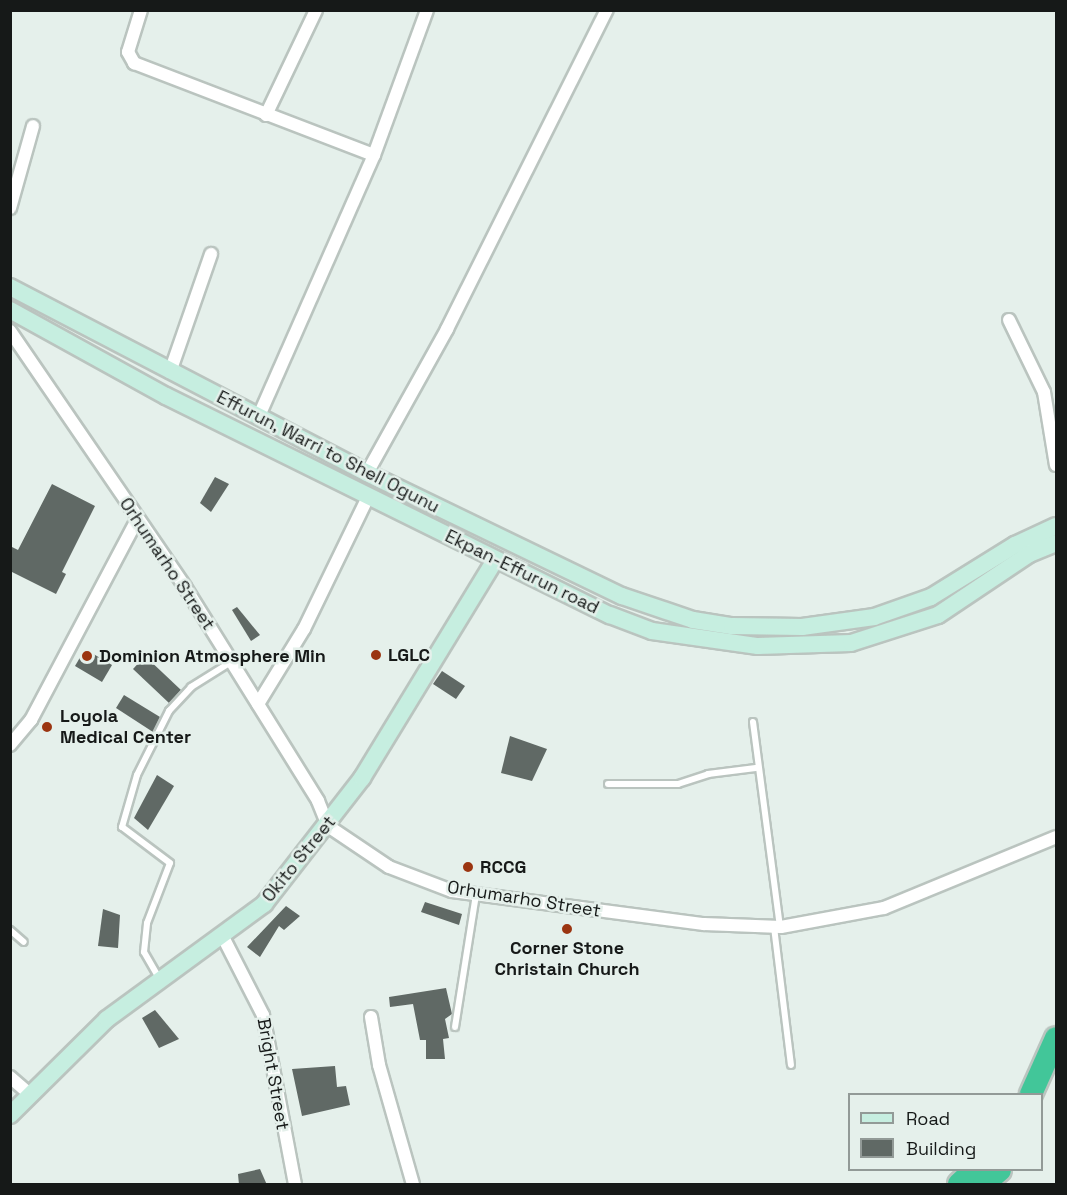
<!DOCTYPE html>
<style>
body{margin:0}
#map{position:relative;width:1067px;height:1195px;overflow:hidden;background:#e5f0eb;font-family:"Space Grotesk",sans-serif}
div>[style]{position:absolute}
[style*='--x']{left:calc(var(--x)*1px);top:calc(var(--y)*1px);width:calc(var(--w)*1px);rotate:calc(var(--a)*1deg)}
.building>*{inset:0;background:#606965}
.roads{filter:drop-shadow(2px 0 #bac4bf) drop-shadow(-2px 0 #bac4bf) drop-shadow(0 2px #bac4bf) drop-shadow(0 -2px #bac4bf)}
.lane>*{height:6px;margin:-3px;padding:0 3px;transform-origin:3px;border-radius:3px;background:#fff}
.street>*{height:12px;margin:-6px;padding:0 6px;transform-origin:6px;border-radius:6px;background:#fff}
.secondary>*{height:16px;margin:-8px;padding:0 8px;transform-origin:8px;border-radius:8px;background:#c6eee0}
.highway>*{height:22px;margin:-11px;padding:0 11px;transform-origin:11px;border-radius:11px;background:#42c699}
.dots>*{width:16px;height:16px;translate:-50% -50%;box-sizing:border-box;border:3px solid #e5f0eb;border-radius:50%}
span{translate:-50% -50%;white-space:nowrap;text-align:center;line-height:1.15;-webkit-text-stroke:5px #e5f0eb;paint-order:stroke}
.street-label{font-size:18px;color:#161918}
.poi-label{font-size:18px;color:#161918;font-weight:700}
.left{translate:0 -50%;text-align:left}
.frame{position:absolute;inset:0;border:12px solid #161918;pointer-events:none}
.legend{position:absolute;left:848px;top:1093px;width:195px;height:78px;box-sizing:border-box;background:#e5f0eb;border:2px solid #929a97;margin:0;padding:8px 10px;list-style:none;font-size:18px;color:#161918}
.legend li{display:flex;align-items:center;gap:12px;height:30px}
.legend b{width:30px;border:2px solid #929a97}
</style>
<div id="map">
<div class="building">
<i style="clip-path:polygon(215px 477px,229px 484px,211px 512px,200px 503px)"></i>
<i style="clip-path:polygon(52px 484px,95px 506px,62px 572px,66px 574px,56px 594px,10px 571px,10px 546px,18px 550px)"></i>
<i style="clip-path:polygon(237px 607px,260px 635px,251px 641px,232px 610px)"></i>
<i style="clip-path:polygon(85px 649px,112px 665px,102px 682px,75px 666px)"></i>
<i style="clip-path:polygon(145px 656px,181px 690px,169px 703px,133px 669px)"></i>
<i style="clip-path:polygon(442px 671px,465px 686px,456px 699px,433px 684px)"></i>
<i style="clip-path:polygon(124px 695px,160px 717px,153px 732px,116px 708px)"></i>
<i style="clip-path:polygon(510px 736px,547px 749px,532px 781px,501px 773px)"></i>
<i style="clip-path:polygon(157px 775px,174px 786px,148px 830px,134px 818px)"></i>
<i style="clip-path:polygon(425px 902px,462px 914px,459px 925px,421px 912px)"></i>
<i style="clip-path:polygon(286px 906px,300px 916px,284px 930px,279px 926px,260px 957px,247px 947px)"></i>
<i style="clip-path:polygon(103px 909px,120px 915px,118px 948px,98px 946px)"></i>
<i style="clip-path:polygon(446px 988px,452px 1014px,445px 1019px,449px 1038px,443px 1039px,445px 1059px,426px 1059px,426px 1040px,420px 1040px,413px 1004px,390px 1007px,389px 997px)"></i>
<i style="clip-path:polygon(155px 1010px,179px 1039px,159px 1048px,142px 1018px)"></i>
<i style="clip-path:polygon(335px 1066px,337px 1087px,346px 1086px,350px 1105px,302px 1116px,292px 1069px)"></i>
<i style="clip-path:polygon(260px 1169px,267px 1185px,239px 1185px,238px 1174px)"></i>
</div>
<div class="roads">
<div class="lane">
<i style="--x:753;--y:722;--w:206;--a:82.5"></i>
<i style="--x:608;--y:784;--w:70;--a:0"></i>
<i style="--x:678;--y:784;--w:32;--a:-18"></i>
<i style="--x:708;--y:774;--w:48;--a:-7.1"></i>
<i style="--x:774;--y:927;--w:139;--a:83"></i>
<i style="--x:10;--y:930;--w:18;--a:41"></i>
<i style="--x:159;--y:978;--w:30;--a:-120"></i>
<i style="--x:144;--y:952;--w:29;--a:-84"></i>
<i style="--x:147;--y:923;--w:64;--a:-69"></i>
<i style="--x:170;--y:863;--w:60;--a:-143.1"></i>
<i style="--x:122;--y:827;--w:54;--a:-73.9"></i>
<i style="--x:137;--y:775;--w:72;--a:-63.4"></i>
<i style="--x:169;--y:711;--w:33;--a:-47"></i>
<i style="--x:191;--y:687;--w:47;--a:-32"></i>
<i style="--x:455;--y:1027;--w:134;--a:-81"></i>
</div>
<div class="street">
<i style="--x:141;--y:10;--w:44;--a:107.2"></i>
<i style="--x:128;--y:52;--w:13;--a:61"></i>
<i style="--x:134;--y:63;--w:257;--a:21"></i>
<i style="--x:266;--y:115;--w:116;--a:-64.5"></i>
<i style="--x:10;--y:208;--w:85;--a:-74.3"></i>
<i style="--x:1009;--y:320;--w:80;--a:64.1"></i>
<i style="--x:1044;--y:392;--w:74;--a:80.7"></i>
<i style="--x:10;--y:331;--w:310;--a:55.6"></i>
<i style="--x:185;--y:587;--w:252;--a:58.1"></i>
<i style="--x:318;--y:801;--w:27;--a:68"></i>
<i style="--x:328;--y:826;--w:73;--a:33.9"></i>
<i style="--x:389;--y:867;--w:67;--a:20.9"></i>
<i style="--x:452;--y:891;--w:254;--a:7.5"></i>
<i style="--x:704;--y:924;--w:77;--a:2.2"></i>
<i style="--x:781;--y:927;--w:105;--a:-10.5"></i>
<i style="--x:884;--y:908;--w:186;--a:-22.4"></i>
<i style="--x:170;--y:372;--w:125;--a:-70.8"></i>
<i style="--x:258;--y:418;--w:287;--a:-66.2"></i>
<i style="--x:374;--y:155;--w:154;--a:-69.9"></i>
<i style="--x:367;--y:473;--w:165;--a:-60.9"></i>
<i style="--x:447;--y:329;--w:357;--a:-63.4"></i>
<i style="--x:258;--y:704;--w:88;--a:-58.5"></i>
<i style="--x:304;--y:629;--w:149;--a:-64.1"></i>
<i style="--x:10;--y:745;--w:33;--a:-50"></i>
<i style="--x:31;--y:720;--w:226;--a:-62.1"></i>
<i style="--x:223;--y:937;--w:88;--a:62.9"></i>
<i style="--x:263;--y:1015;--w:172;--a:79.3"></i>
<i style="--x:371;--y:1017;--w:49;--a:80.5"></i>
<i style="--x:379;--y:1065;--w:124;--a:74.1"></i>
<i style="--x:10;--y:1077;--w:28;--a:41"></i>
</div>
<div class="secondary">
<i style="--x:10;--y:287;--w:403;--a:27.5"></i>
<i style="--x:367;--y:473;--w:283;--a:25.8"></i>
<i style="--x:622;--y:596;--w:75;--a:18.7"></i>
<i style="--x:693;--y:620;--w:39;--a:9"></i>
<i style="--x:732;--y:626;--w:70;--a:0.8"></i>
<i style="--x:802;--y:627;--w:73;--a:-7.9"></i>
<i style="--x:874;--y:617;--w:60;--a:-19.3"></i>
<i style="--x:931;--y:597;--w:99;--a:-31.8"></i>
<i style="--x:1015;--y:545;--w:45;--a:-24.9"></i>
<i style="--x:10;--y:310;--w:178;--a:28.9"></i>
<i style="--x:166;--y:396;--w:495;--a:26.3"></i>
<i style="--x:610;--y:615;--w:45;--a:20.9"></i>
<i style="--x:652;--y:631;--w:107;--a:8.1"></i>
<i style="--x:758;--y:646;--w:93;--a:-1.8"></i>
<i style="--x:851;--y:643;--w:91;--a:-17.8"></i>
<i style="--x:938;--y:615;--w:110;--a:-33.8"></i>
<i style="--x:1029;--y:554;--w:29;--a:-22"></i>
<i style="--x:10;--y:1115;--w:136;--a:-44.7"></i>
<i style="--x:107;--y:1019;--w:195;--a:-36.2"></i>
<i style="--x:264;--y:904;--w:160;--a:-52.1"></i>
<i style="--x:362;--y:778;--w:255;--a:-58.6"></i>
</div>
<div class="highway">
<i style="--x:1031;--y:1094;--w:61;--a:-65.9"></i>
<i style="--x:959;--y:1184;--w:21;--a:-43"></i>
<i style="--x:984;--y:1184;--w:21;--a:-41"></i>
</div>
</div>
<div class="dots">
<i style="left:376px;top:655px;background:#9b3511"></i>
<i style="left:87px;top:656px;background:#9b3511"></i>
<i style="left:47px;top:727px;background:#9b3511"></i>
<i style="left:468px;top:867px;background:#9b3511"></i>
<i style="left:567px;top:929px;background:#9b3511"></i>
</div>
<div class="street-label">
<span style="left:328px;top:452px;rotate:27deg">Effurun, Warri to Shell Ogunu</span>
<span style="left:167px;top:564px;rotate:56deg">Orhumarho Street</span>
<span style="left:522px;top:572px;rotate:26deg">Ekpan-Effurun road</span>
<span style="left:299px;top:859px;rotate:-51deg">Okito Street</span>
<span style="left:524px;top:899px;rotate:9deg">Orhumarho Street</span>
<span style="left:273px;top:1074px;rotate:80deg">Bright Street</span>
</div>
<div class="poi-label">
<span class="left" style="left:388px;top:655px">LGLC</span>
<span class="left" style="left:99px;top:656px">Dominion Atmosphere Min</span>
<span class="left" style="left:60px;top:727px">Loyola<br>Medical Center</span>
<span class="left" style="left:480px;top:867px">RCCG</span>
<span style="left:567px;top:959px">Corner Stone<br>Christain Church</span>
</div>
<div class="frame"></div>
<ul class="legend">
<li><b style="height:8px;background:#c6eee0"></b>Road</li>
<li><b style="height:16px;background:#606965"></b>Building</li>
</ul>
</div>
